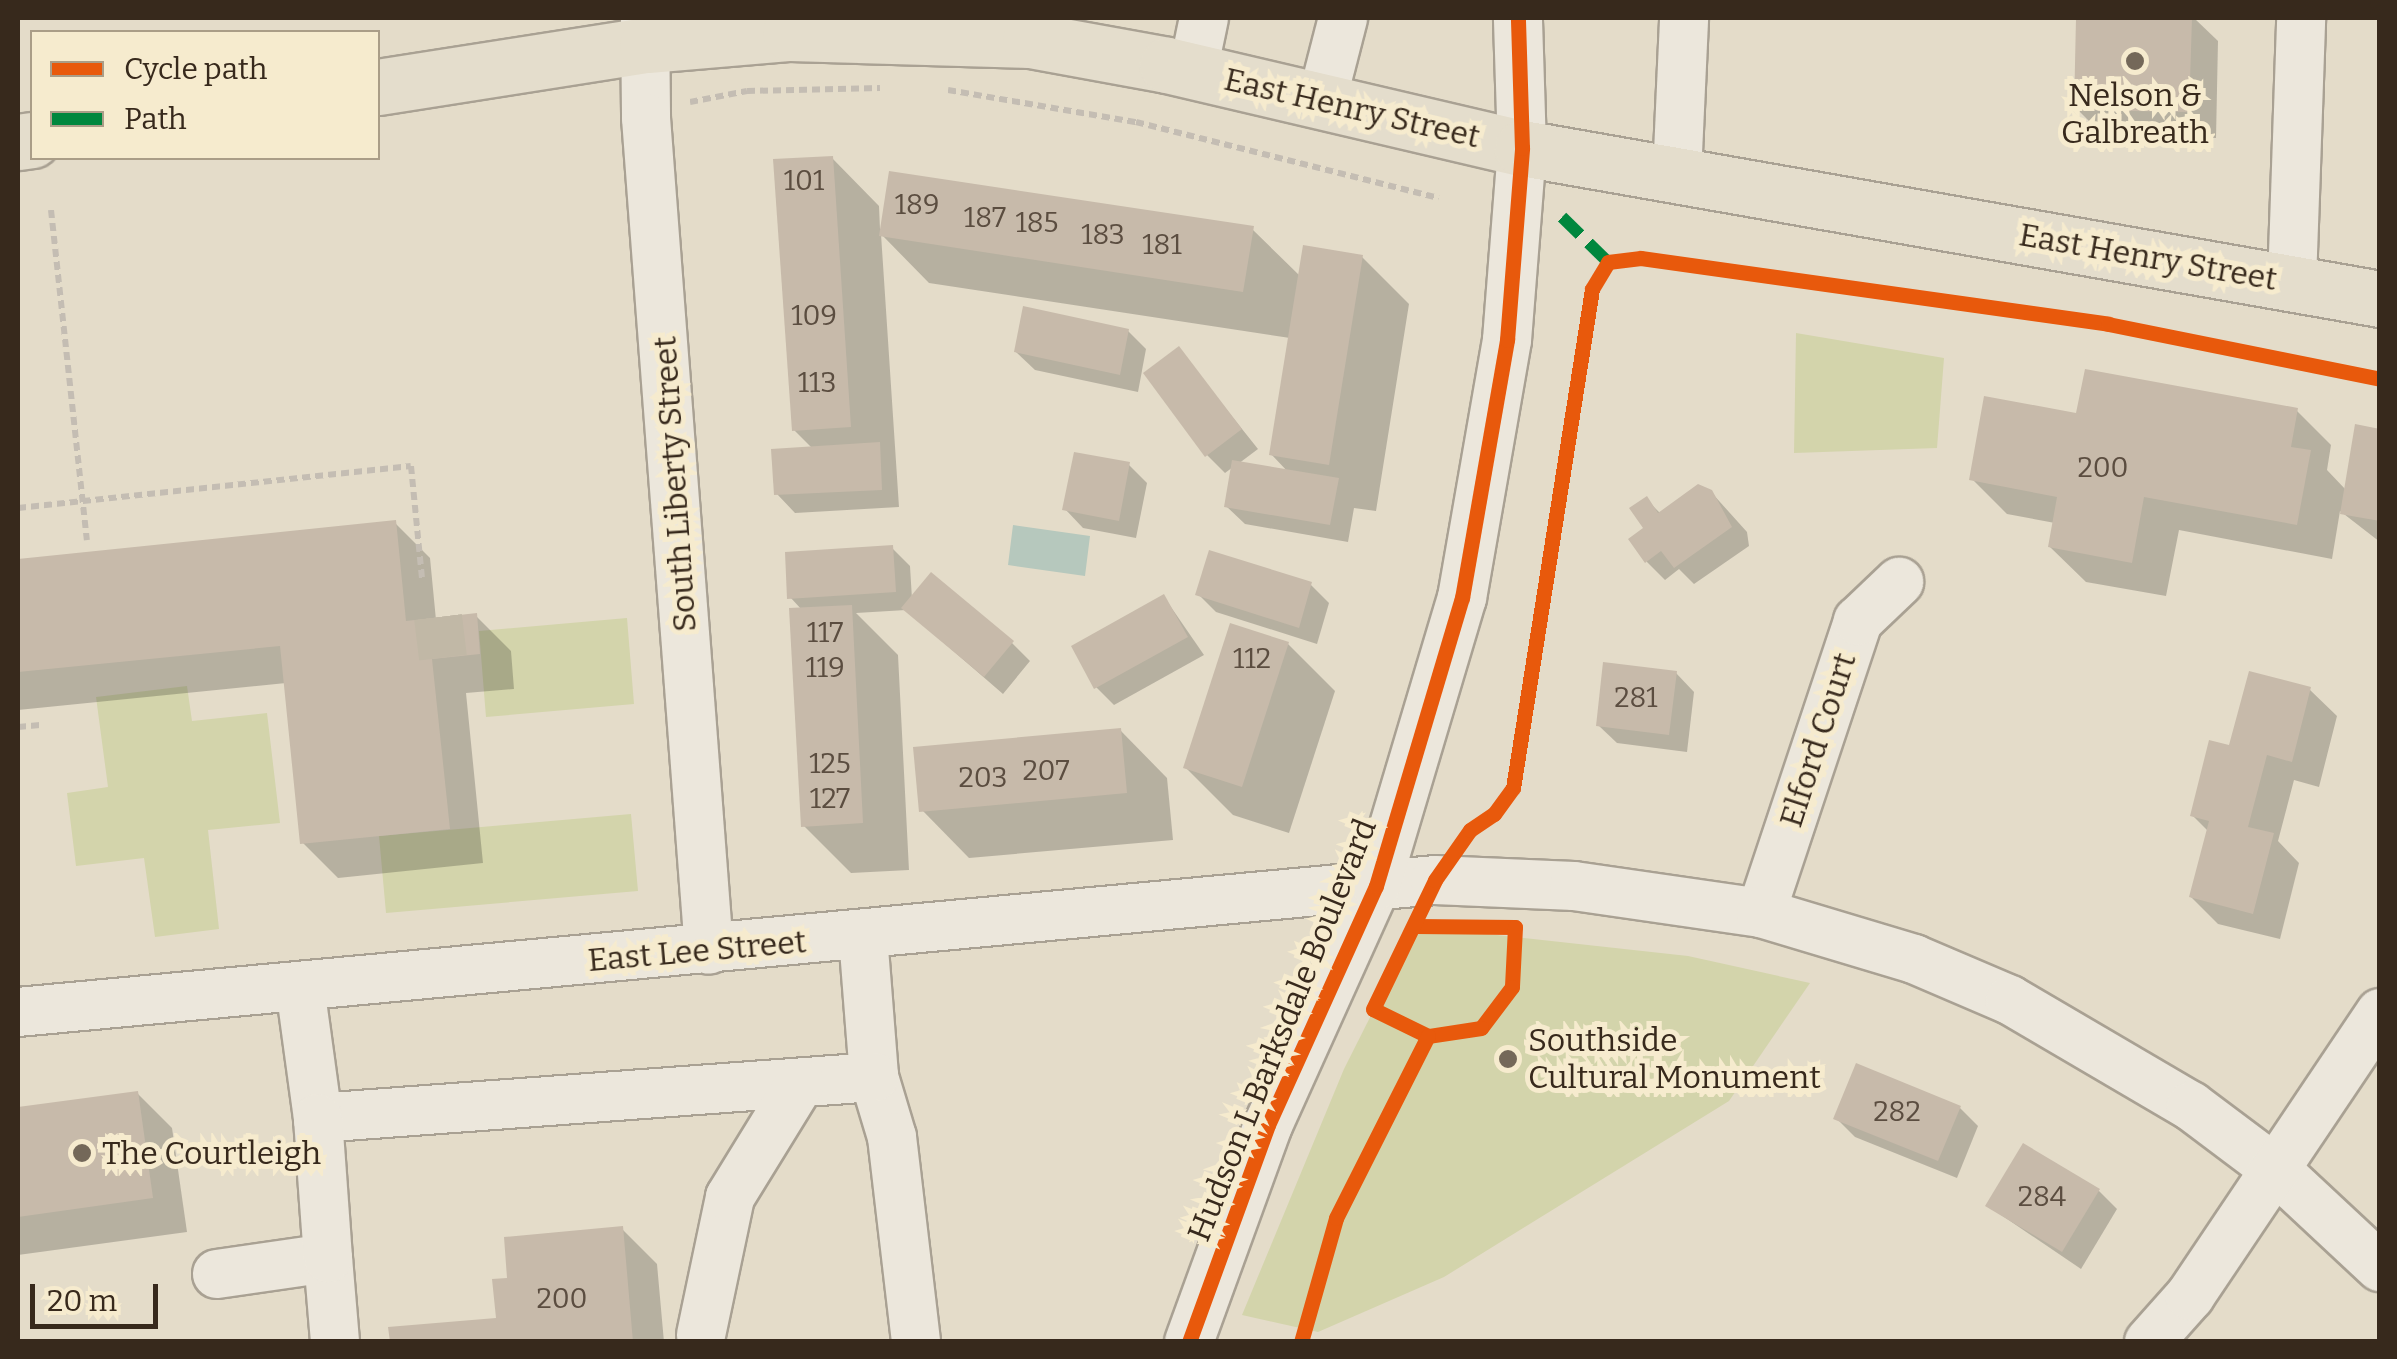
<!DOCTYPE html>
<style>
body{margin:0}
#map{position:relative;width:2397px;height:1359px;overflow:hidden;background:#e4dcc9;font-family:Bitter,serif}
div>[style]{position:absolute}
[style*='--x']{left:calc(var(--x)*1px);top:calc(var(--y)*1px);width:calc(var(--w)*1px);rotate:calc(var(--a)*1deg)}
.green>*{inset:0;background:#d3d4ab}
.water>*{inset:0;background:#b6c8bd}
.shadow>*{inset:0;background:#0003}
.building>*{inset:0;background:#c7baaa}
.minor-tunnel>*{height:48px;margin-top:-24px;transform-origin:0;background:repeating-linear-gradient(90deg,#c1b8a6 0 48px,transparent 0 72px)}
.path>*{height:6px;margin-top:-3px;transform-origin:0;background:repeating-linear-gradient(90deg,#c4bdb3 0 8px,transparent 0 13px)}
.roads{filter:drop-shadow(2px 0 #a9a193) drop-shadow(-2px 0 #a9a193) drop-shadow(0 2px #a9a193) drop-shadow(0 -2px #a9a193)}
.minor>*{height:48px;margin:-24px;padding:0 24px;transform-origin:24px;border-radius:24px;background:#ece7dc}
.major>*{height:55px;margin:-27.5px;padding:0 27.5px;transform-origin:27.5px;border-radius:27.5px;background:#e4ddcc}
.quiet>*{height:12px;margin-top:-6px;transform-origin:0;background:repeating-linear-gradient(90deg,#00873e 0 25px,transparent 0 37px)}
.cycleway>*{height:15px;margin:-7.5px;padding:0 7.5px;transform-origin:7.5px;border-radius:7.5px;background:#e8590c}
.dots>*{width:28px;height:28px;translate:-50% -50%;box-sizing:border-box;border:5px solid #f6ebce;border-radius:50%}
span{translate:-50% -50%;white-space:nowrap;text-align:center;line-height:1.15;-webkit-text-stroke:10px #f6ebce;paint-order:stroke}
.number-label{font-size:28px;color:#5b4d40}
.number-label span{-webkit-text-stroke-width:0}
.poi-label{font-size:32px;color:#37291c}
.left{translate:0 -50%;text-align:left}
.street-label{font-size:32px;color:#37291c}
.frame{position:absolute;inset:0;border:20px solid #37291c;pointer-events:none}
.legend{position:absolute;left:30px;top:30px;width:350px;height:130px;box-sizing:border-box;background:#f6ebce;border:2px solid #aa9d87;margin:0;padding:12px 18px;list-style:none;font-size:30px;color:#37291c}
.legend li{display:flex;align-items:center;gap:20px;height:50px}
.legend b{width:50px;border:2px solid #aa9d87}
.scale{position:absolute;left:30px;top:1284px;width:128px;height:45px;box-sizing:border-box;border:5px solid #37291c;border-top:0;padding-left:12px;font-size:30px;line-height:35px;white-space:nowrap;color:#37291c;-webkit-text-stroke:8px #f6ebce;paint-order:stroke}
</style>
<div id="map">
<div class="green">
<i style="clip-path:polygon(1796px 333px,1944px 358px,1937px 448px,1794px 453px)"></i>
<i style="clip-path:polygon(627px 618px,634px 704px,486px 717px,479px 631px)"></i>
<i style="clip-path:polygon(187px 686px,192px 721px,267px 713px,280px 823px,208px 830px,219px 929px,155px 937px,144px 858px,76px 866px,67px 793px,108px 787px,96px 697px)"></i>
<i style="clip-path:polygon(631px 814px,638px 891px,386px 913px,379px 836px)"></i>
<i style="clip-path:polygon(1416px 926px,1688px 956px,1810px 983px,1729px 1101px,1444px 1277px,1318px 1332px,1242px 1315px,1344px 1069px)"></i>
</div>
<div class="water">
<i style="clip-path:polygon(1013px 525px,1090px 536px,1085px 576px,1008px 565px)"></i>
</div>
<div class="shadow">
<i style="clip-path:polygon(2078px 18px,2194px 18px,2218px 41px,2216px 138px,2104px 136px,2077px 109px)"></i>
<i style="clip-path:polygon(832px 158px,879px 206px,880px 229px,1252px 229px,1300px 276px,1362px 257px,1409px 304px,1376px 511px,1354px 508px,1348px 542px,1245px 524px,1226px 506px,1233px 467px,1225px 473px,1207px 455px,1179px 350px,1258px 449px,1238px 464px,1289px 473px,1271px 454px,1290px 338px,929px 283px,881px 234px,899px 507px,795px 513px,777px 494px,813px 449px,794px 430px)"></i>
<i style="clip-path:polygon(1128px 331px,1146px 349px,1138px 392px,1035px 370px,1016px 352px)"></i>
<i style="clip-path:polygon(2296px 410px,2331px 445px,2327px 470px,2346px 490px,2380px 431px,2380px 542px,2340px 511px,2332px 559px,2179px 530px,2166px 596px,2086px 582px,2050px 547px,2055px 523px,2007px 514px,1972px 479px,2078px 416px)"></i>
<i style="clip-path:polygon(1129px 465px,1147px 483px,1136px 538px,1083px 528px,1065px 509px)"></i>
<i style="clip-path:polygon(1711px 492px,1747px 532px,1749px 546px,1694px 584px,1679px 569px,1665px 580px,1647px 562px,1646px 499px,1661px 514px)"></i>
<i style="clip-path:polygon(395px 523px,430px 558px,436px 620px,476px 616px,511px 651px,514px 689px,466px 693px,483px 863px,338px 878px,303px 843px,286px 683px,18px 710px,18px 561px)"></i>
<i style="clip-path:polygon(892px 548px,910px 566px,912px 599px,1012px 643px,1030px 661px,1003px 694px,906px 610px,856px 613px,898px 655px,909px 870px,851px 873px,803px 825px,802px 610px,790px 597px)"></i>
<i style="clip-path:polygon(1311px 585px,1329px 603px,1317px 644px,1216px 612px,1198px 594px)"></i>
<i style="clip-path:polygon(1164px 597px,1204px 655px,1114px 705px,1096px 687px)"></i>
<i style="clip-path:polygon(1288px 644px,1335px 691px,1289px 833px,1233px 815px,1186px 768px)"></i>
<i style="clip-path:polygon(1676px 673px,1694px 692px,1687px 752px,1617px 743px,1598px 725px)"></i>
<i style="clip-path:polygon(2309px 689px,2337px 716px,2319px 787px,2294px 780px,2278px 841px,2299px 863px,2280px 939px,2218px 924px,2191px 897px,2208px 831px,2192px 815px,2231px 748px)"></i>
<i style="clip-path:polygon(1120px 730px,1167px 778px,1173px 840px,969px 858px,922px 810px)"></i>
<i style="clip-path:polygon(137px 1093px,172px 1128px,187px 1232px,18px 1255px,18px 1110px)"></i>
<i style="clip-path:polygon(1960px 1108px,1978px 1126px,1957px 1178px,1855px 1137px,1836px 1118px)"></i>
<i style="clip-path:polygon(2099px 1191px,2117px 1209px,2081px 1269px,1988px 1206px)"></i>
<i style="clip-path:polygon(622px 1229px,657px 1264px,664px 1342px,392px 1342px,498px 1320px,510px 1280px)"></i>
</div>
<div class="building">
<i style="clip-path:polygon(2076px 18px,2192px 18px,2189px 112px,2074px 110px)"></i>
<i style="clip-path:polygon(833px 156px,851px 427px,792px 431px,773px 159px)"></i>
<i style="clip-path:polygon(889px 171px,1254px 226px,1243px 292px,879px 236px)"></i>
<i style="clip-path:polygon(1303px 245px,1363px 255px,1329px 465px,1269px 455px)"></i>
<i style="clip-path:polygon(1023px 306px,1129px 329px,1120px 375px,1014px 352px)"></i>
<i style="clip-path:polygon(1179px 346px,1242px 429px,1205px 457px,1143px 373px)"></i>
<i style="clip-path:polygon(2085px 369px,2298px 408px,2291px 447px,2311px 450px,2297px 525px,2144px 497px,2132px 563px,2048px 547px,2057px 497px,1969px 480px,1984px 396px,2076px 413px)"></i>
<i style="clip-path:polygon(2355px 424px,2380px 429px,2380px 521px,2340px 514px)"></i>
<i style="clip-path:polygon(880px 442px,882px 490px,774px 495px,771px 449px)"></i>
<i style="clip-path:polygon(1074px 452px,1130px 462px,1119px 521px,1062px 510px)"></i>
<i style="clip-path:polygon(1232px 460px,1339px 478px,1330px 525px,1224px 507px)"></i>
<i style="clip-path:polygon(1698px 484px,1712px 490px,1732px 527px,1674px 568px,1661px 551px,1645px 563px,1628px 539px,1643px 528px,1629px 508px,1647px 496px,1658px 513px)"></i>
<i style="clip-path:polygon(396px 520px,406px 621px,477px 613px,480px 654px,432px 659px,450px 829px,300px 844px,280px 646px,18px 672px,18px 559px)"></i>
<i style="clip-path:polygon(893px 545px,896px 592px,787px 599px,785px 552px)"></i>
<i style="clip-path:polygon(1209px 550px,1312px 582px,1299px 628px,1195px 595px)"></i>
<i style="clip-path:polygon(931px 572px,1014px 641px,984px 677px,901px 608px)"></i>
<i style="clip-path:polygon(1164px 594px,1188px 637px,1094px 689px,1071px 646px)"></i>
<i style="clip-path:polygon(852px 605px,863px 823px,801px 827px,789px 608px)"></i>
<i style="clip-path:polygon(1230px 623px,1289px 642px,1242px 787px,1183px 768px)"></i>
<i style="clip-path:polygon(1603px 662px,1677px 671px,1669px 735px,1596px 726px)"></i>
<i style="clip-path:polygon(2249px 671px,2311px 687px,2292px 762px,2267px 755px,2248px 827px,2274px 833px,2253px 914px,2189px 897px,2209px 821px,2190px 816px,2209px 740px,2229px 745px)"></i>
<i style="clip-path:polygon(1121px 728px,1127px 793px,919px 812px,913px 747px)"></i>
<i style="clip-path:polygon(1856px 1063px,1961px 1106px,1938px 1161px,1833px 1119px)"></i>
<i style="clip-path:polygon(138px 1091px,153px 1198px,18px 1217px,18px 1107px)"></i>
<i style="clip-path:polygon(2023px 1143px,2100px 1189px,2062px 1252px,1985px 1206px)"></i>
<i style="clip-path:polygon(623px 1226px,633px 1342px,390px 1342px,388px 1327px,496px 1318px,492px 1279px,507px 1278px,504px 1237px)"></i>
</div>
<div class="minor-tunnel">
<i style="--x:438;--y:617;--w:41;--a:83"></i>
</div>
<div class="path">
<i style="--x:948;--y:90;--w:191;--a:9.7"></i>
<i style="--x:1136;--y:122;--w:312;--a:14.1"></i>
<i style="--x:690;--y:102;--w:58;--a:-10.9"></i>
<i style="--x:747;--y:91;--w:133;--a:-1.3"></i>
<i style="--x:51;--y:210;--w:332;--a:83.8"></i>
<i style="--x:18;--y:508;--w:395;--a:-6.1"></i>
<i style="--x:411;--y:466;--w:114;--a:84.4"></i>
<i style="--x:18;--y:727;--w:25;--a:-5"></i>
</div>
<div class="roads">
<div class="minor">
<i style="--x:645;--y:18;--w:100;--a:89.4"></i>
<i style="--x:646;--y:118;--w:834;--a:85.67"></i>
<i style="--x:1193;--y:71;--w:54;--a:-78.3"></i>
<i style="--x:1322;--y:100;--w:85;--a:-75.6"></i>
<i style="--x:1677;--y:175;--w:157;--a:-87.4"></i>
<i style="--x:2292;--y:282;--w:264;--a:-88"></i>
<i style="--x:1761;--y:913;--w:308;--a:-71.6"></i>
<i style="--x:1858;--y:621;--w:57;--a:-43.6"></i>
<i style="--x:863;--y:936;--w:141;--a:85.5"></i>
<i style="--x:874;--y:1077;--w:63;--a:73.3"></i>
<i style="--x:892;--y:1137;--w:206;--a:83.3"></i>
<i style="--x:300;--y:987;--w:132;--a:82.2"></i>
<i style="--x:318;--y:1118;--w:558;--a:-4.22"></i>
<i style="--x:18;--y:1012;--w:1423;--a:-5.32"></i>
<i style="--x:1435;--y:880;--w:139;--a:2.5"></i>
<i style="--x:1574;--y:886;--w:189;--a:8.2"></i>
<i style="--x:1761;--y:913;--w:160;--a:16.7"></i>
<i style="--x:1914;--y:959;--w:104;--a:23.1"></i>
<i style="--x:2010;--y:1000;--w:210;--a:30.4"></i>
<i style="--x:2191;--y:1106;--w:105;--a:36.9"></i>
<i style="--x:2275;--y:1169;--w:144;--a:43"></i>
<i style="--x:328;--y:1258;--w:84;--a:85.2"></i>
<i style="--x:217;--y:1274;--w:112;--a:-8.2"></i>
<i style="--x:328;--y:1258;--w:140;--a:-94.1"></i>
<i style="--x:701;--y:1335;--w:141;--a:-78.1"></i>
<i style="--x:730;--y:1197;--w:134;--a:-58.4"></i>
<i style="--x:1189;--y:1342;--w:231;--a:-70"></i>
<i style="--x:1268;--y:1125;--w:262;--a:-65.7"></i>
<i style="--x:1376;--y:886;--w:301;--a:-73.4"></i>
<i style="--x:1462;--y:598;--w:262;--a:-80.1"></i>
<i style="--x:1507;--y:340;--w:193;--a:-85.5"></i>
<i style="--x:1522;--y:148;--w:130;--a:-91.8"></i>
<i style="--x:2149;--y:1342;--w:62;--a:-48.3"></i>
<i style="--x:2190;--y:1296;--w:341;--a:-56.1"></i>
</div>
<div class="major">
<i style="--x:378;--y:87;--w:272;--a:-8.9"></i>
<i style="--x:647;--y:45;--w:144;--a:-4.8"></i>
<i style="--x:790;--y:33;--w:240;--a:1.7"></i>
<i style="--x:1030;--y:40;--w:139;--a:10.3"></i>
<i style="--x:1167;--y:65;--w:365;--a:13.2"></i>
<i style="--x:1522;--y:148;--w:871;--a:9.98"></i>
<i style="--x:18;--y:142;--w:14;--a:-8"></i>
</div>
</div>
<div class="quiet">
<i style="--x:1562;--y:217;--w:64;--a:44.4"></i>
</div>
<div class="cycleway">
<i style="--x:1608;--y:262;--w:33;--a:-7"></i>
<i style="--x:1641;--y:258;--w:472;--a:8"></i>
<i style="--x:2108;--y:324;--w:278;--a:11.4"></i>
<i style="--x:1416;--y:926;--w:99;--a:0.6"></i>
<i style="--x:1515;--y:927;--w:60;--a:92.9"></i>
<i style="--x:1512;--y:987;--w:51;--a:127.1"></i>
<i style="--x:1481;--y:1028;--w:54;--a:171.4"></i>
<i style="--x:1428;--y:1036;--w:61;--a:-153.9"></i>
<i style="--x:1373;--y:1009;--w:143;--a:-64.3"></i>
<i style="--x:1435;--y:880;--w:61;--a:-55"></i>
<i style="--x:1470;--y:830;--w:29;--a:-34"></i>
<i style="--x:1494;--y:814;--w:32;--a:-54"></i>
<i style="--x:1513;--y:788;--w:505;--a:-81"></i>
<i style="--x:1592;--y:289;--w:31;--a:-59"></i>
<i style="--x:1189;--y:1342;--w:231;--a:-70"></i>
<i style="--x:1268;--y:1125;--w:262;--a:-65.7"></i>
<i style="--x:1376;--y:886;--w:301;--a:-73.4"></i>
<i style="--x:1462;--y:598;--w:262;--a:-80.1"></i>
<i style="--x:1507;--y:340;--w:193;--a:-85.5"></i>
<i style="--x:1522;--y:148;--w:130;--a:-91.8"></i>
<i style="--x:1301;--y:1342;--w:129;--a:-74.2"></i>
<i style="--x:1336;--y:1218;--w:204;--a:-63.2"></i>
</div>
<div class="dots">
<i style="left:2135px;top:61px;background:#746859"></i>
<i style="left:1508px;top:1059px;background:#746859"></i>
<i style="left:82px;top:1153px;background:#746859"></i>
</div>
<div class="number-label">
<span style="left:804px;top:181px">101</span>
<span style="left:917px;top:205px">189</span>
<span style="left:985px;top:218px">187</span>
<span style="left:1037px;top:223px">185</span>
<span style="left:1103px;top:235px">183</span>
<span style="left:1162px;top:245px">181</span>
<span style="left:814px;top:316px">109</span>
<span style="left:817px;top:383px">113</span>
<span style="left:2103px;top:468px">200</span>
<span style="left:825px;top:633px">117</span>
<span style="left:1252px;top:659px">112</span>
<span style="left:825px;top:668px">119</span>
<span style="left:1636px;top:698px">281</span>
<span style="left:830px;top:764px">125</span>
<span style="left:1046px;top:771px">207</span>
<span style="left:983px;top:778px">203</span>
<span style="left:830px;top:799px">127</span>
<span style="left:1897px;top:1112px">282</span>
<span style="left:2042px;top:1197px">284</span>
<span style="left:562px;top:1299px">200</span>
</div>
<div class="poi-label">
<span style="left:2135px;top:114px">Nelson &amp;<br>Galbreath</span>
<span class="left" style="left:1528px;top:1059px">Southside<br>Cultural Monument</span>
<span class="left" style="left:102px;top:1153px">The Courtleigh</span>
</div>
<div class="street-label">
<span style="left:1352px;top:108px;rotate:13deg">East Henry Street</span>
<span style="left:2148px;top:257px;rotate:10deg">East Henry Street</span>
<span style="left:675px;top:484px;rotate:-94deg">South Liberty Street</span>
<span style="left:1818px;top:740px;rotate:-72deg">Elford Court</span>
<span style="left:697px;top:951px;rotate:-5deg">East Lee Street</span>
<span style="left:1282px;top:1030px;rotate:-68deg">Hudson L Barksdale Boulevard</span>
</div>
<div class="frame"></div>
<ul class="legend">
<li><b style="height:12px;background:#e8590c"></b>Cycle path</li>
<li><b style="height:12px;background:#00873e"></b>Path</li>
</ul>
<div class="scale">20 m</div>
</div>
